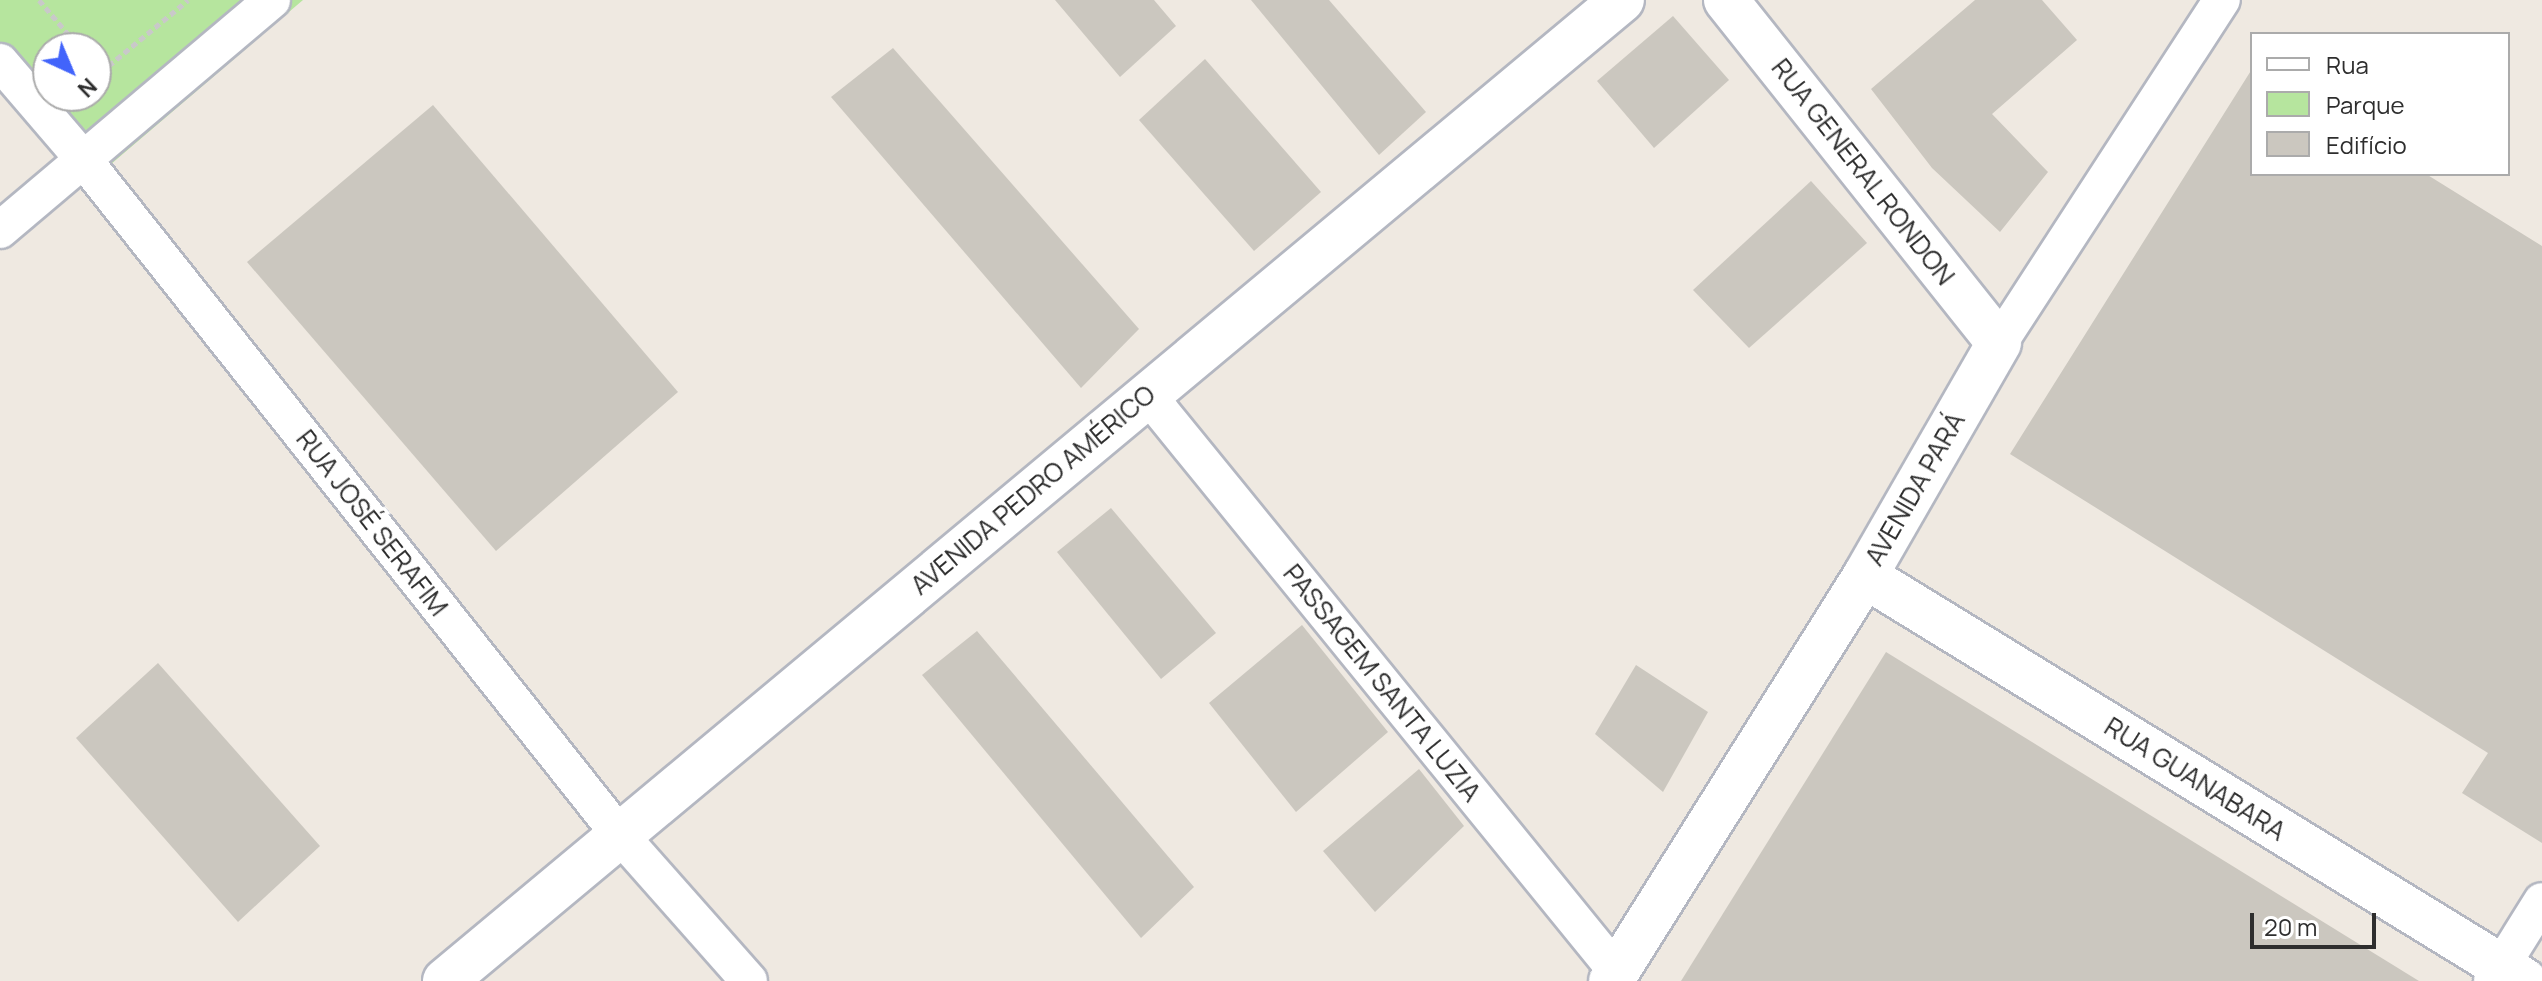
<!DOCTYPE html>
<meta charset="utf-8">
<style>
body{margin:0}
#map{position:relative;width:2542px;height:981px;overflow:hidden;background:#efe9e1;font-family:Manrope,sans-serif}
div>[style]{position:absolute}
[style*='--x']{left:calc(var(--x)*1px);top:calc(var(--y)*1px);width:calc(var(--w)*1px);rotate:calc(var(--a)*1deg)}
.green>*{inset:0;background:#b6e59e}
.building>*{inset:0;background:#cbc7bf}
.path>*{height:5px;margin-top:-2.5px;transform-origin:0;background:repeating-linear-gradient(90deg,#c9c9c9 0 6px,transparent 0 10px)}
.roads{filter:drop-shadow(2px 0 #b4b7c1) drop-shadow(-2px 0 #b4b7c1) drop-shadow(0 2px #b4b7c1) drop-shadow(0 -2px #b4b7c1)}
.minor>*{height:36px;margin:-18px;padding:0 18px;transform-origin:18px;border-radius:18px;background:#fff}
.tertiary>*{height:44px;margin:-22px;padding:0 22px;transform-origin:22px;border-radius:22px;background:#fff}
.secondary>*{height:44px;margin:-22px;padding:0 22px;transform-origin:22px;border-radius:22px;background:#fff}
span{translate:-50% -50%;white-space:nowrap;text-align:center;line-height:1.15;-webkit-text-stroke:7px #fff;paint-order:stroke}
.street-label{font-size:26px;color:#2e2e2e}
.legend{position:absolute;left:2250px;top:32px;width:260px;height:144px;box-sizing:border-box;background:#fff;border:2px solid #ababab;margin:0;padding:10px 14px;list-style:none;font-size:24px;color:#2e2e2e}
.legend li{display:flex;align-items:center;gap:16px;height:40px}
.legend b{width:40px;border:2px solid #ababab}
.north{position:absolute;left:32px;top:32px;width:80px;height:80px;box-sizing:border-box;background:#fff;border:2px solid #ababab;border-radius:50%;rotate:136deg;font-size:22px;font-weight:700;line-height:32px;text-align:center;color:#2e2e2e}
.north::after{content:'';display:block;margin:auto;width:28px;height:36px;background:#4264fb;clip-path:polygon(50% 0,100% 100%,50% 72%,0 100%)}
.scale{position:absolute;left:2250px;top:913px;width:126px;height:36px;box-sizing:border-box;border:4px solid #2e2e2e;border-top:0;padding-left:10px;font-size:24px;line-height:28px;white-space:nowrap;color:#2e2e2e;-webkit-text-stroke:6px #fff;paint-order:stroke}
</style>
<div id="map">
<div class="green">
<i style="clip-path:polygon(evenodd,0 0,303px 0,83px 188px,0 87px,0 0,48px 48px,96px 48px,96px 96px,48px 96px,48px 48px)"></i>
</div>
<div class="building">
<i style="clip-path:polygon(1055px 0,1154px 0,1176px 26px,1120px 77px)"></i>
<i style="clip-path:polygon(1251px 0,1329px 0,1426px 112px,1379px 155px)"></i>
<i style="clip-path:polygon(1975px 0,2042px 0,2077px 40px,1992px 114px,2048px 172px,2000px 232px,1932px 168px,1871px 89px)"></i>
<i style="clip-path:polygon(1673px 16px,1729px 80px,1654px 148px,1597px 81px)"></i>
<i style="clip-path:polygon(893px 48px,1139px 329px,1081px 388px,831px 97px)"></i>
<i style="clip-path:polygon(1205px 59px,1321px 192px,1254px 251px,1139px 120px)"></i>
<i style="clip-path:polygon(2252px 69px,2252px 174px,2426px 174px,2542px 246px,2542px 843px,2462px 793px,2488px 753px,2010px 454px)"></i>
<i style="clip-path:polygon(433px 105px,678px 392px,496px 551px,247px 262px)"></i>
<i style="clip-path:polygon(1811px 181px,1867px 243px,1749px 348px,1693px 290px)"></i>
<i style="clip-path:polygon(1111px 508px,1216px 633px,1161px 679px,1057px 552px)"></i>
<i style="clip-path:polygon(1302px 625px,1388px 732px,1296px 812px,1209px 703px)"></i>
<i style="clip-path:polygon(977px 631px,1194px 887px,1141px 938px,922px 675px)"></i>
<i style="clip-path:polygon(1886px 652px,2419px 981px,1681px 981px)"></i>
<i style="clip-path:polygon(158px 663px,320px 846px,238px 922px,76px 738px)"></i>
<i style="clip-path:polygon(1636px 665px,1708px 712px,1663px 792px,1595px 734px)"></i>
<i style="clip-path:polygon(1419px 769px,1464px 826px,1375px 912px,1323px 851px)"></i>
</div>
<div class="path">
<i style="--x:39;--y:0;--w:63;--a:49.5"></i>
<i style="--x:96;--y:66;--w:8;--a:50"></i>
<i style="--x:101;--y:72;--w:113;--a:-39.6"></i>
</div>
<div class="roads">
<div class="minor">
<i style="--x:0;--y:62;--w:128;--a:49.4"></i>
<i style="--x:83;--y:159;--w:862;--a:51.55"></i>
<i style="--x:619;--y:834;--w:196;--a:48.5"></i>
<i style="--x:0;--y:230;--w:356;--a:-40.2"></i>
<i style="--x:1999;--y:343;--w:409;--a:-57"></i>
<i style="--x:1147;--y:394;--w:745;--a:50.88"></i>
<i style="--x:2492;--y:981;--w:94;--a:-58"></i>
</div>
<div class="tertiary">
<i style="--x:445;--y:981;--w:1532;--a:-39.81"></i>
<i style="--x:1611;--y:981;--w:478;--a:-57.9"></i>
</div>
<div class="secondary">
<i style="--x:1726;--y:0;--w:438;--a:51.5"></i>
<i style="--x:1999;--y:343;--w:269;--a:119.9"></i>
<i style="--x:1865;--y:576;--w:774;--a:31.53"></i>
</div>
</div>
<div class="street-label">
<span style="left:1863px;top:172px;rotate:52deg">RUA GENERAL RONDON</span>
<span style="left:1915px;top:489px;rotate:-60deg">AVENIDA PARÁ</span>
<span style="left:1033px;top:490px;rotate:-40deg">AVENIDA PEDRO AMÉRICO</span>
<span style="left:372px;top:523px;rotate:52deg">RUA JOSÉ SERAFIM</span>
<span style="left:1382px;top:683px;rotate:51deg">PASSAGEM SANTA LUZIA</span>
<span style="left:2195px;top:779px;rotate:32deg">RUA GUANABARA</span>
</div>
<ul class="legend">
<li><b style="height:10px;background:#fff"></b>Rua</li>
<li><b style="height:22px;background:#b6e59e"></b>Parque</li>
<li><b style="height:22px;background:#cbc7bf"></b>Edifício</li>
</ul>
<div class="north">N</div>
<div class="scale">20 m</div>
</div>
